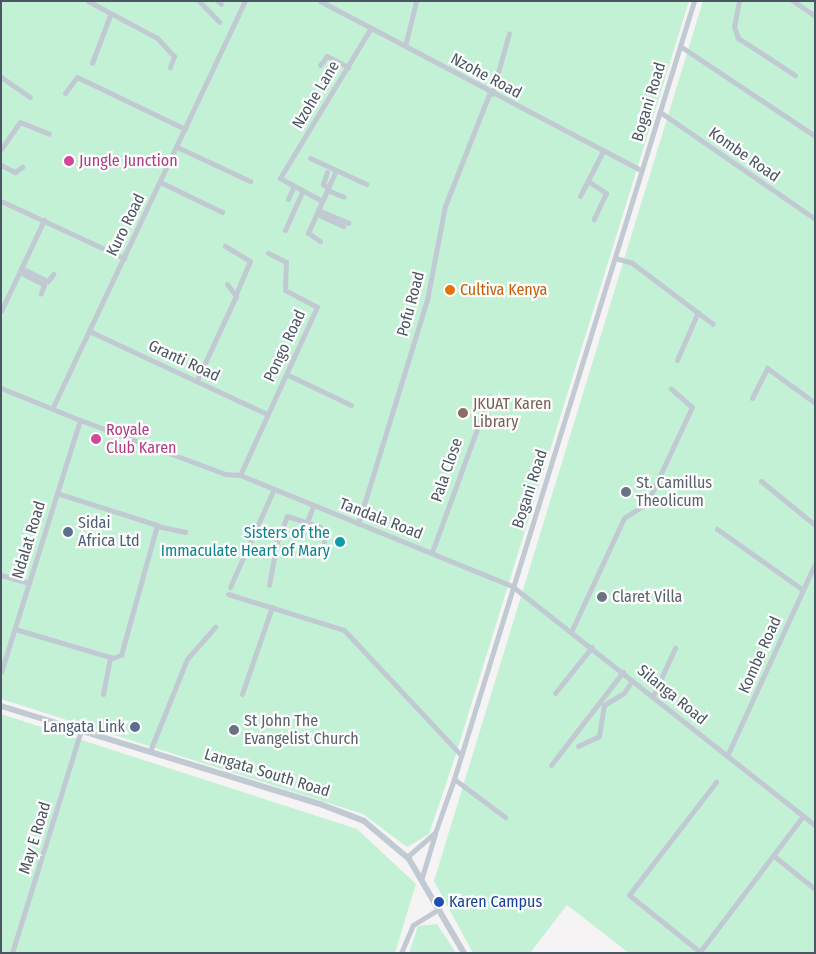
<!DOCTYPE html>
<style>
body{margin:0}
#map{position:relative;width:816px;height:954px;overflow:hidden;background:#f5f3f3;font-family:"Fira Sans Condensed",sans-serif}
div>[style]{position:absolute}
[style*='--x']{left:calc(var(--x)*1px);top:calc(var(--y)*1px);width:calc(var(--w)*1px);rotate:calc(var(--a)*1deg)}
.green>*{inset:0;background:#c3f1d5}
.minor>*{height:5px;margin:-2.5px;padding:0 2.5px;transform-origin:2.5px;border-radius:2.5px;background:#c1cad2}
.tertiary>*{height:6px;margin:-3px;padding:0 3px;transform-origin:3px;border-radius:3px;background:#c1cad2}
.dots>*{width:14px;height:14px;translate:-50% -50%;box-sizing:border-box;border:2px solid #fff;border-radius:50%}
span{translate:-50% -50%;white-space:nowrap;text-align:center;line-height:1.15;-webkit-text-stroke:4.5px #fff;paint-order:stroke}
.street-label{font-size:16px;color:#4a5661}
.hotel-label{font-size:16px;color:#b23c85}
.left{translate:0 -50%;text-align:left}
.food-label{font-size:16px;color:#c56008}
.education-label{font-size:16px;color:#785e54}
.worship-label{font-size:16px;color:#5b616d}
.service-label{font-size:16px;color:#4e5e75}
.right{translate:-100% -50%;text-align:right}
.culture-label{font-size:16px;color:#0d838f}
.transit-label{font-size:16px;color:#164399}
.frame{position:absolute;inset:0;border:2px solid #4a5661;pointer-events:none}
</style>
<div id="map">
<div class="green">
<i style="clip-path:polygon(1px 1px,689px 1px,455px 757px,429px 834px,407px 847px,363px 814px,1px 699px)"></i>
<i style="clip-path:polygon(703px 1px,815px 1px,815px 953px,629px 953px,567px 905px,530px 953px,473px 953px,434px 881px)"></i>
<i style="clip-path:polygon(1px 714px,357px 829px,416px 884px,395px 953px,1px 953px)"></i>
<i style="clip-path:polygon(437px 924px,456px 953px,409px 953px,418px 926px)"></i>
</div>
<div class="minor">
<i style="--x:88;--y:1;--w:78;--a:28.2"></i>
<i style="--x:157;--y:38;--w:25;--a:47"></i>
<i style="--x:174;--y:56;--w:12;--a:110"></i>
<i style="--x:199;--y:1;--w:29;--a:46"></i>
<i style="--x:218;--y:1;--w:4;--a:45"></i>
<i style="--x:320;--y:1;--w:363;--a:27.8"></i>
<i style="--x:739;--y:1;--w:25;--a:101"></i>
<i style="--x:734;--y:26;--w:13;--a:72"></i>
<i style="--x:738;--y:38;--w:68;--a:33"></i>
<i style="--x:793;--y:1;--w:27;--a:34"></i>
<i style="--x:405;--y:46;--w:45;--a:-76"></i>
<i style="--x:680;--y:46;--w:162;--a:33.7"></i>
<i style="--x:92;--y:63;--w:51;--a:-69.4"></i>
<i style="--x:320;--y:65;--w:11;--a:-52"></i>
<i style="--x:327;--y:56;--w:24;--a:28"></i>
<i style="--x:1;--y:77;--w:35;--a:35"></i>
<i style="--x:65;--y:93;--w:20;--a:-53"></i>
<i style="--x:77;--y:77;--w:120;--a:25.7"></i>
<i style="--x:492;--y:94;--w:63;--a:-74.4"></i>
<i style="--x:660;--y:112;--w:188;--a:34.6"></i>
<i style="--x:177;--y:147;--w:81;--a:25"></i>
<i style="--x:1;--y:149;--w:33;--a:-55"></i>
<i style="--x:20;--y:122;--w:31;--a:22"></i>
<i style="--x:310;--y:158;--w:62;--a:24.9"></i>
<i style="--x:1;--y:165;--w:16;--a:27"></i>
<i style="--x:15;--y:172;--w:9;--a:-36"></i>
<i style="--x:327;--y:172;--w:13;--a:108"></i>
<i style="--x:323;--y:184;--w:6;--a:39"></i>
<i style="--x:588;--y:181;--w:22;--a:34"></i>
<i style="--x:606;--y:193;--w:29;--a:115"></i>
<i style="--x:160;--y:182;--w:69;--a:25.8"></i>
<i style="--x:327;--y:190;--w:18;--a:22"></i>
<i style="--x:580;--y:196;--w:51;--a:-62.9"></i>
<i style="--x:288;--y:199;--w:12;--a:-66"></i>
<i style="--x:1;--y:201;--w:136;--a:24.9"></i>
<i style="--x:322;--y:201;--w:48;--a:-151.3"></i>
<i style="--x:280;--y:178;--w:175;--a:-58.8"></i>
<i style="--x:318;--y:210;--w:33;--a:23"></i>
<i style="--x:317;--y:214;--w:29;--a:25"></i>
<i style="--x:285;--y:230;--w:42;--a:-65.9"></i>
<i style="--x:320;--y:241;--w:14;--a:-146"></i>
<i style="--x:308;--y:233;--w:69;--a:-66"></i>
<i style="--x:225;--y:246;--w:29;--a:31"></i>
<i style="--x:250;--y:261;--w:34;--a:113"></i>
<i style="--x:615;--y:258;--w:18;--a:16"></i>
<i style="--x:632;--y:263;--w:101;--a:37"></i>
<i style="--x:21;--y:268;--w:30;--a:26"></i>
<i style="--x:48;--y:281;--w:9;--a:-54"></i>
<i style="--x:20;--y:272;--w:27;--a:28"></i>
<i style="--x:44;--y:285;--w:9;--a:111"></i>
<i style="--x:1;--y:311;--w:101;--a:-64.7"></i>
<i style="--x:89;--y:331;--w:196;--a:25"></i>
<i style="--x:677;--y:360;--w:52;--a:-66.4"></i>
<i style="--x:286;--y:374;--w:72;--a:25.5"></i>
<i style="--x:197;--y:380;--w:93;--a:-65.1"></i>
<i style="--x:236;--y:296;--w:15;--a:-127"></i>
<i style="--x:1;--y:388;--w:85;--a:22.1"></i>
<i style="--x:80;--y:420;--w:264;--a:107.4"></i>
<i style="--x:752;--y:398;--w:34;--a:-63"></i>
<i style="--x:767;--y:368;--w:59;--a:36.1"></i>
<i style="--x:52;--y:409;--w:451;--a:-64.7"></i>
<i style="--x:80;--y:420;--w:155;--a:20.4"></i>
<i style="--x:225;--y:474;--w:15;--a:4"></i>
<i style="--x:240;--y:475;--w:294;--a:22.2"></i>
<i style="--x:512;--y:586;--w:386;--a:38.3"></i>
<i style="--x:240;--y:475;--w:185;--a:-65.4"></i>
<i style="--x:317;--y:307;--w:36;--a:-152"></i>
<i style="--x:285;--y:290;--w:28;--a:-88"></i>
<i style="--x:286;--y:262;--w:20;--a:-153"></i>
<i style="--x:761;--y:481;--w:70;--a:39.2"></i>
<i style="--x:358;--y:524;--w:234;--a:-72.9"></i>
<i style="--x:427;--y:300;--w:96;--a:-79.2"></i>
<i style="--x:445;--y:206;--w:123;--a:-68.5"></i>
<i style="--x:157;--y:526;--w:29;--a:12"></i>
<i style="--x:717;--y:529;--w:105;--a:35.3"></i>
<i style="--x:302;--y:535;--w:31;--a:-69"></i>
<i style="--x:432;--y:552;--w:166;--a:-69.9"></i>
<i style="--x:1;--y:575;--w:29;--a:16"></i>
<i style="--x:269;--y:585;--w:45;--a:-79.7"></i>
<i style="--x:277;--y:541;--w:27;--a:-68"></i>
<i style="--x:287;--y:516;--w:35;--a:18"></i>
<i style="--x:320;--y:527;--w:16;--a:75"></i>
<i style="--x:230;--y:587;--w:105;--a:-65.9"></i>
<i style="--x:228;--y:594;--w:121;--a:17.2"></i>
<i style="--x:344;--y:630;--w:171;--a:46.9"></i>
<i style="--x:15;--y:629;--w:102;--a:16.5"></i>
<i style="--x:113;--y:658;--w:9;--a:-21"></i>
<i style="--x:121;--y:655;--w:135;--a:-74.5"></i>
<i style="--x:157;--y:525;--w:105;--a:-162.3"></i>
<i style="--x:571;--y:632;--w:126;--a:-65.1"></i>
<i style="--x:624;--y:518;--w:27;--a:-33"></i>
<i style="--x:647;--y:503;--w:106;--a:-64.9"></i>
<i style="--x:692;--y:407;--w:28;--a:-139"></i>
<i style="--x:555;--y:693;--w:59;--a:-51.2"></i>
<i style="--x:103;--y:694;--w:38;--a:-79"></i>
<i style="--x:242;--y:694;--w:92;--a:-71"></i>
<i style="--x:653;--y:696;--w:53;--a:-65.4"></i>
<i style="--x:578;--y:746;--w:23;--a:-25"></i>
<i style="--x:599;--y:736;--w:31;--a:-81"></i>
<i style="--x:604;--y:705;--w:23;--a:-31"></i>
<i style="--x:624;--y:693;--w:15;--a:-58"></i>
<i style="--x:150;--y:751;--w:99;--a:-68.1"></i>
<i style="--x:187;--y:659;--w:43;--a:-48.8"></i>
<i style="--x:727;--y:756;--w:211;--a:-65.4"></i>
<i style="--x:551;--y:765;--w:118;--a:-52.3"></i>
<i style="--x:454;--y:779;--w:64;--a:36.7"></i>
<i style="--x:774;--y:856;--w:53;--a:38.8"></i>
<i style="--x:407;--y:857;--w:37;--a:-41"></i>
<i style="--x:435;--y:833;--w:57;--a:-70.6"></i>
<i style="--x:454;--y:779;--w:814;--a:-72.86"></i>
<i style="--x:422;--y:877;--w:45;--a:-73.2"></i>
<i style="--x:700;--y:952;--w:91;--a:-141.2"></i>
<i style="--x:629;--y:895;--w:143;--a:-52.4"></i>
<i style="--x:12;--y:953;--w:233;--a:-72.8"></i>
<i style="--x:401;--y:953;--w:30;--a:-67"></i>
<i style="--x:413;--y:925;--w:31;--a:-32"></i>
<i style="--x:699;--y:953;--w:172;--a:-52.8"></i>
</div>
<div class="tertiary">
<i style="--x:1;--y:706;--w:334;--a:17.1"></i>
<i style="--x:320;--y:804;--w:47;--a:21.1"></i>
<i style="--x:364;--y:821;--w:59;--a:40.2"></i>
<i style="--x:409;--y:859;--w:109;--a:59.7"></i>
</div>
<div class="dots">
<i style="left:69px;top:161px;background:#d1479c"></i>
<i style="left:450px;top:290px;background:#e8710a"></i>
<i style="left:463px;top:413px;background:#8d6e63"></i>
<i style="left:96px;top:439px;background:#d1479c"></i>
<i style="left:626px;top:492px;background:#6b7280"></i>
<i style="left:68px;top:532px;background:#5c6f8a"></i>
<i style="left:340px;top:542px;background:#0f9aa8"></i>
<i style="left:602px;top:597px;background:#6b7280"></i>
<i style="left:135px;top:727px;background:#5c6f8a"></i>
<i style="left:234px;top:730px;background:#6b7280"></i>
<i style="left:439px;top:902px;background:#1a4fb4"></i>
</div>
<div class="street-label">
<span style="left:486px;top:76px;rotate:28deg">Nzohe Road</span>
<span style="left:316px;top:95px;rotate:-59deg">Nzohe Lane</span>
<span style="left:649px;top:102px;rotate:-73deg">Bogani Road</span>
<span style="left:744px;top:155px;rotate:35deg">Kombe Road</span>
<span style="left:126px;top:225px;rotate:-64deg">Kuro Road</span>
<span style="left:411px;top:304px;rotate:-75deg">Pofu Road</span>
<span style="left:285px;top:346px;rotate:-65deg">Pongo Road</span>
<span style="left:184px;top:361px;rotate:25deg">Granti Road</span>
<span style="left:447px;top:470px;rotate:-71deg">Pala Close</span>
<span style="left:530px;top:489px;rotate:-72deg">Bogani Road</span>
<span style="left:381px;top:519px;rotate:21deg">Tandala Road</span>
<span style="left:29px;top:540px;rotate:-73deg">Ndalat Road</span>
<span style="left:760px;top:655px;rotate:-66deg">Kombe Road</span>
<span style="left:672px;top:695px;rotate:39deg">Silanga Road</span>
<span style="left:267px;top:773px;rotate:17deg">Langata South Road</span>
<span style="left:35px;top:838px;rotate:-73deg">May E Road</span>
</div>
<div class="hotel-label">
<span class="left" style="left:79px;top:161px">Jungle Junction</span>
<span class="left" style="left:106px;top:439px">Royale<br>Club Karen</span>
</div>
<div class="food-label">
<span class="left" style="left:460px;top:290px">Cultiva Kenya</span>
</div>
<div class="education-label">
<span class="left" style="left:473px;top:413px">JKUAT Karen<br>Library</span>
</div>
<div class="worship-label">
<span class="left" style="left:636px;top:492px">St. Camillus<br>Theolicum</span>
<span class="left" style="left:612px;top:597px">Claret Villa</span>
<span class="left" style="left:244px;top:730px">St John The<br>Evangelist Church</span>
</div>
<div class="service-label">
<span class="left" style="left:78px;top:532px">Sidai<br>Africa Ltd</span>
<span class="right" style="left:125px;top:727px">Langata Link</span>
</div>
<div class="culture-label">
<span class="right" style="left:330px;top:542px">Sisters of the<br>Immaculate Heart of Mary</span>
</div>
<div class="transit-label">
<span class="left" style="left:449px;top:902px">Karen Campus</span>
</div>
<div class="frame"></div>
</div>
